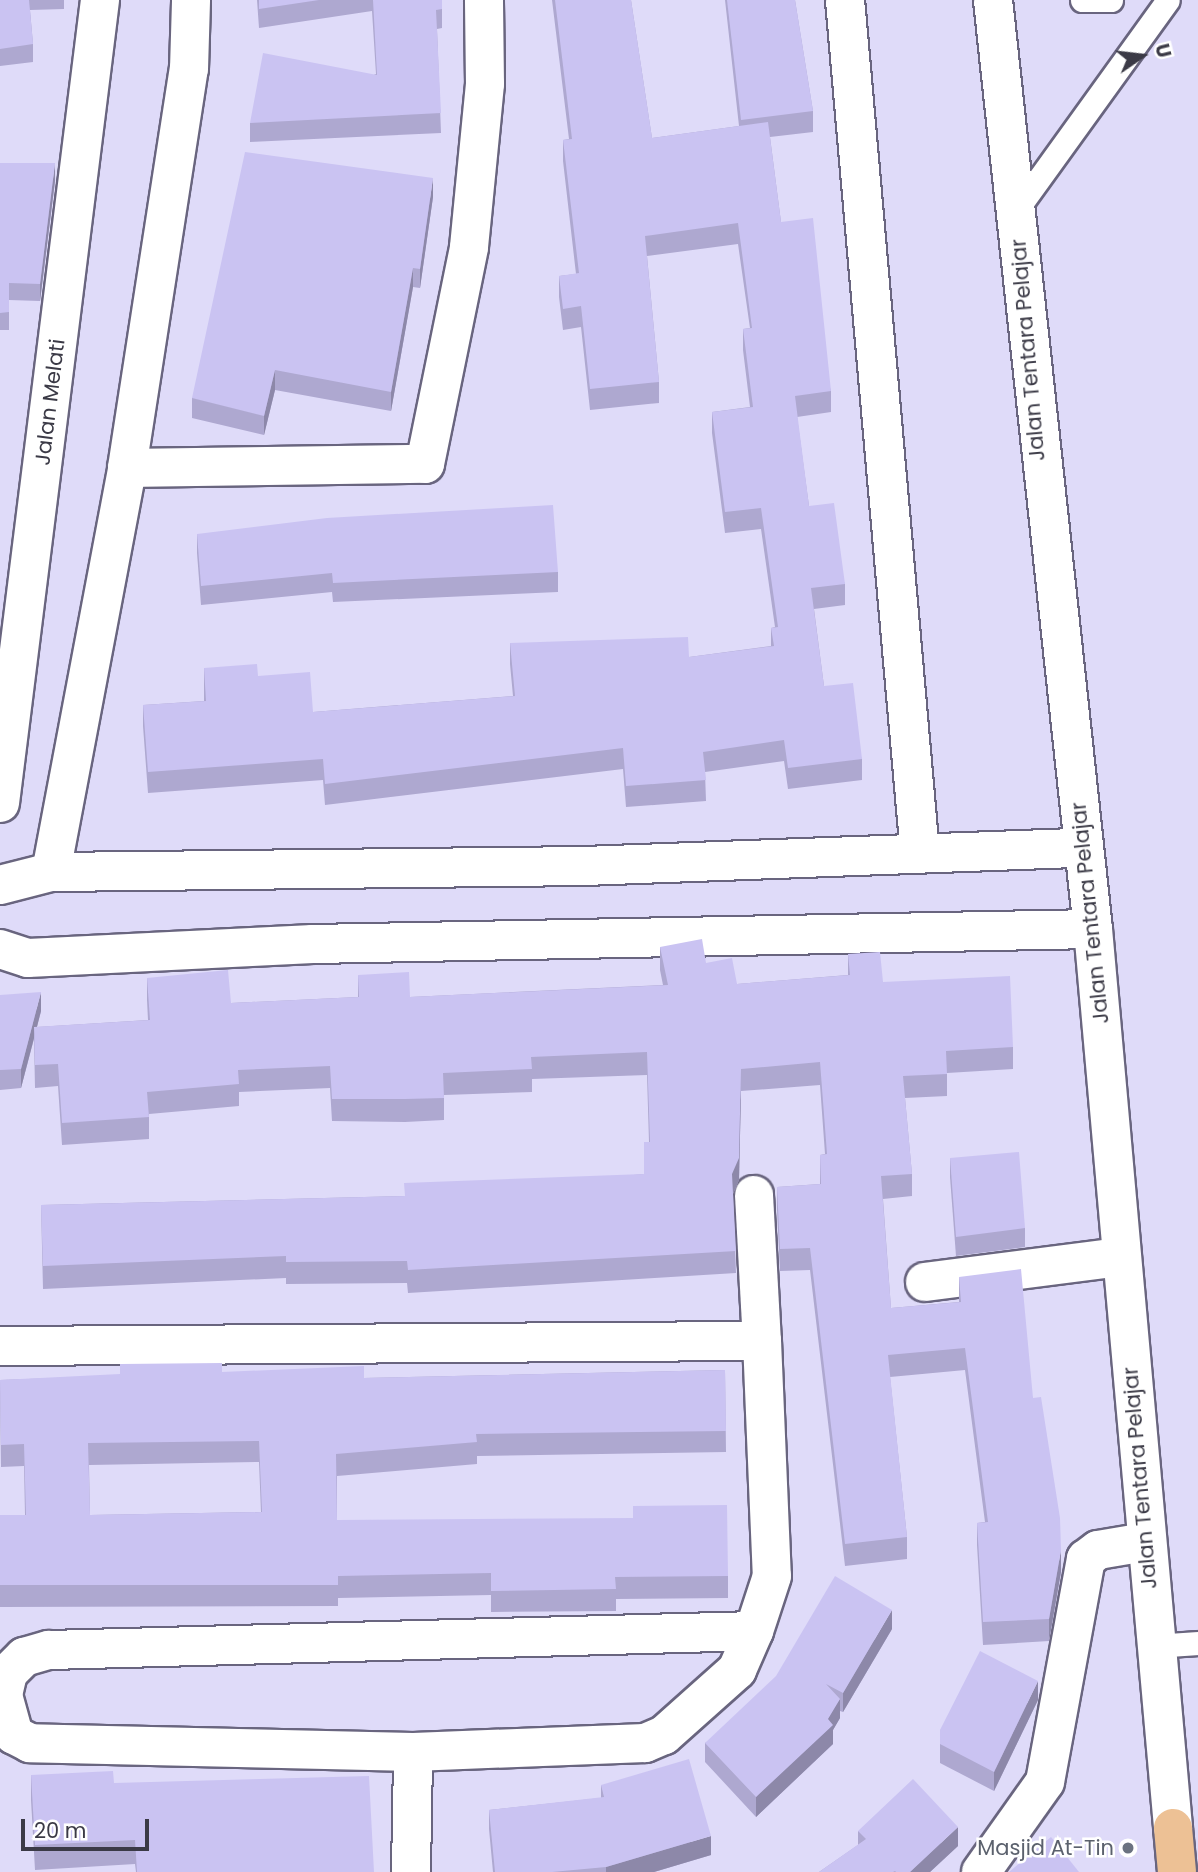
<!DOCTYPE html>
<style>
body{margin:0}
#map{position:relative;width:1198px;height:1872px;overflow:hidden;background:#dfdbf9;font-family:Poppins,sans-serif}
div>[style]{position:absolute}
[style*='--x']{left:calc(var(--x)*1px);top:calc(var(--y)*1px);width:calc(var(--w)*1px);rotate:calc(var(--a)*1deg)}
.roads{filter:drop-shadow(2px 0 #69657f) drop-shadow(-2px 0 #69657f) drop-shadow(0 2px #69657f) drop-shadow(0 -2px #69657f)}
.lane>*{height:23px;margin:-11.5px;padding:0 11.5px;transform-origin:11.5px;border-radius:11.5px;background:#fff}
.street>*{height:38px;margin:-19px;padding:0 19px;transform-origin:19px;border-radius:19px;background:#fff}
.secondary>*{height:38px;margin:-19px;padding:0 19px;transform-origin:19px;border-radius:19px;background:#fff}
.primary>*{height:38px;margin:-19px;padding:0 19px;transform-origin:19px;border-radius:19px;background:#edc195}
.wall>*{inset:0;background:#aea8d0}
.shaded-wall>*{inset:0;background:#8d88a9}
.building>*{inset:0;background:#cac3f2}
.dots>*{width:19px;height:19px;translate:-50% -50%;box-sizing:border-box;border:4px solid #fff;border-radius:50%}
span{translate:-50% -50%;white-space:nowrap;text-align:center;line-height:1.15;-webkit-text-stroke:5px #fff;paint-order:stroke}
.street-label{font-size:21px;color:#3b3a46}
.worship-label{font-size:21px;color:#5b616d}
.right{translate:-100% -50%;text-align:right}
.north{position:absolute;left:1107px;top:21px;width:70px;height:70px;-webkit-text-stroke:5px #fff;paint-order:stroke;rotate:76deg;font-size:19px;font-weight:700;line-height:28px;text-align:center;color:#3b3a46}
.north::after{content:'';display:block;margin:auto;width:24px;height:32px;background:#3b3a46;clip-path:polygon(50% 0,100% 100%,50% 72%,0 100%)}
.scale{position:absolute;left:21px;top:1819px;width:128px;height:32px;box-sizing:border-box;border:4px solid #3b3a46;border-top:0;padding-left:9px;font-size:21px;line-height:24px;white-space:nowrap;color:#3b3a46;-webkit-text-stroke:5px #fff;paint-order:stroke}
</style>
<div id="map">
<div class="roads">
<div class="lane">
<i style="--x:1082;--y:0;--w:29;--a:0"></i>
<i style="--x:1015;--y:212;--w:261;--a:-54.2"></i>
<i style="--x:1154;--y:1646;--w:44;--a:-3.9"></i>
</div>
<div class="street">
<i style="--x:845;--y:0;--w:857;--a:84.98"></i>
<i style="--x:127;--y:468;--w:298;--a:-0.8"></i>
<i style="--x:425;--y:464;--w:221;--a:-78.5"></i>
<i style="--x:469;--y:247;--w:164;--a:-84.4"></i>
<i style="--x:485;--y:84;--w:84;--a:-90.7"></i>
<i style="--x:0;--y:803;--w:809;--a:-82.9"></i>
<i style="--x:51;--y:872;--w:411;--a:-79.3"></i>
<i style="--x:127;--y:468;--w:404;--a:-81.2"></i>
<i style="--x:189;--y:69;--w:69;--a:-88.3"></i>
<i style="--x:0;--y:885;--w:53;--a:-14.3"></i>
<i style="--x:51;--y:872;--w:533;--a:-0.64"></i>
<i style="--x:584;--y:866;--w:498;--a:-2.1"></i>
<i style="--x:0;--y:949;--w:29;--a:18"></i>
<i style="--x:28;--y:958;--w:285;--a:-2.8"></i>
<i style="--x:313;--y:944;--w:780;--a:-1.1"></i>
<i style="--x:754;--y:1195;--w:146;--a:86.9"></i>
<i style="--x:925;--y:1282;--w:198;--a:-7.3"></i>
<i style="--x:0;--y:1346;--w:762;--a:-0.38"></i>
<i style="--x:762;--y:1341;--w:235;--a:87.6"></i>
<i style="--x:772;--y:1576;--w:58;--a:108.1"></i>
<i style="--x:754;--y:1631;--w:43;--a:113.6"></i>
<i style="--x:737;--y:1670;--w:98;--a:138.3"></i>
<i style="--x:664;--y:1735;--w:21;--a:157"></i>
<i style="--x:645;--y:1743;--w:232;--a:177.8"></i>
<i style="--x:413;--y:1752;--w:383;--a:-178.7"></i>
<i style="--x:30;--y:1743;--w:18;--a:-153"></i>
<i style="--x:14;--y:1735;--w:41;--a:-105.4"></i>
<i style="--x:3;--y:1695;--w:23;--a:-77"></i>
<i style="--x:8;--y:1673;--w:23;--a:-45"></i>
<i style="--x:24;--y:1657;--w:26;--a:-16"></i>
<i style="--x:49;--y:1650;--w:705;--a:-1.54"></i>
<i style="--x:411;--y:1872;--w:120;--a:-89"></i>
<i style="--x:981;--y:1872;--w:110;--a:-54.6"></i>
<i style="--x:1045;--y:1782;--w:227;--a:-79.6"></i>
<i style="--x:1086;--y:1559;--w:15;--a:-37"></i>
<i style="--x:1098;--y:1550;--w:48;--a:-9.7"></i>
</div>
<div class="secondary">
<i style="--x:993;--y:0;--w:934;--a:83.86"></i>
<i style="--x:1093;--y:929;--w:903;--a:84.91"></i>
</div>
<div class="primary">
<i style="--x:1173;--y:1828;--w:44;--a:84.8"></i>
</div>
</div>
<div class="wall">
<i style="clip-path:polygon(0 0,64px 0,64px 9px,30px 10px,33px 44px,33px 62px,0 66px)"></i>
<i style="clip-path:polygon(257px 0,442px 0,442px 28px,437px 29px,441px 133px,250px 142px,250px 123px,376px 74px,372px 11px,259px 28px)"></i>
<i style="clip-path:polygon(552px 0,631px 0,652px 138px,739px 126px,725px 0,795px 0,813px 111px,813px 132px,770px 137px,781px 222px,831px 391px,831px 412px,797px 417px,809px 506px,845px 584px,845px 605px,814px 609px,824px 686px,862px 759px,862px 780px,788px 789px,784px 761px,705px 772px,706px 801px,626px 807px,623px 769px,325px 805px,323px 780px,148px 793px,143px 726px,143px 705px,204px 701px,204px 668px,258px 676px,313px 712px,513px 696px,510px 664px,510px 643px,689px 657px,771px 646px,771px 628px,775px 627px,761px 529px,725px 533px,712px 433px,712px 412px,750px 407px,743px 350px,743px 329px,750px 328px,738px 244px,647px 256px,659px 382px,659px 403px,590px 410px,581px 327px,563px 330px,559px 297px,559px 276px,576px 274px,563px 161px,563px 140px,569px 139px)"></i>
<i style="clip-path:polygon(0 163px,55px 181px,40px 301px,9px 300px,9px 330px,0 330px)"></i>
<i style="clip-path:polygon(433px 197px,420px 288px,413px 287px,391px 411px,275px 390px,264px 435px,192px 418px,192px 398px)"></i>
<i style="clip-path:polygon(197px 534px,558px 572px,558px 592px,333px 602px,332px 592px,201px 605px,197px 553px)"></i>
<i style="clip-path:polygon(660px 947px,706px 963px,737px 984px,848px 975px,848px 954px,883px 982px,1013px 1047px,1013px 1069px,947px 1073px,947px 1096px,905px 1098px,912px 1174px,912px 1196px,883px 1199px,891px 1308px,959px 1302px,959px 1277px,1033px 1398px,1061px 1572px,1049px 1641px,983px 1645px,977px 1545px,977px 1523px,985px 1522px,965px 1370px,890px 1377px,907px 1537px,907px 1559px,845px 1566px,810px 1270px,780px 1271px,777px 1210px,777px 1187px,820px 1184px,820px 1155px,825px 1154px,820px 1085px,741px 1091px,739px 1180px,733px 1194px,736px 1273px,408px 1293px,407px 1283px,286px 1284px,286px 1278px,43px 1289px,41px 1205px,404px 1196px,644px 1174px,649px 1142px,647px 1075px,532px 1079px,532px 1092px,444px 1095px,444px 1120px,405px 1122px,332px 1121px,330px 1088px,239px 1092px,239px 1106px,149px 1114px,149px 1139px,62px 1145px,58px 1086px,35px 1088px,34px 1039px,21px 1088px,0 1090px,0 995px,41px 1011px,37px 1027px,148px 1020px,147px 1000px,147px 978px,231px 1003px,358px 997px,358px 975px,410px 997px,663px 985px,660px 970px)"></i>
<i style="clip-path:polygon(950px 1158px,1025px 1228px,1025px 1247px,956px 1256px,950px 1177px)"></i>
<i style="clip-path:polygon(evenodd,725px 1370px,726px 1452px,477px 1456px,477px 1464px,337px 1476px,337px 1520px,728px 1576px,728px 1598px,616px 1599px,616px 1611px,491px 1612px,491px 1595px,338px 1598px,338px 1606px,0 1607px,0 1515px,25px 1515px,24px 1466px,1px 1467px,0 1380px,222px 1372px,364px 1378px,725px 1370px,259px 1462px,261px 1512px,90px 1515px,89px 1465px,259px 1462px)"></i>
<i style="clip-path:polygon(892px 1629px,843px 1712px,840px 1711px,840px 1718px,833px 1730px,833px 1744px,756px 1817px,705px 1762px,705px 1743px)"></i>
<i style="clip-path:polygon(1038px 1700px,994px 1791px,940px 1763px,940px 1730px)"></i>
<i style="clip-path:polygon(31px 1775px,114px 1783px,374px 1872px,136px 1872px,135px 1864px,35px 1870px,31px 1800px)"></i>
<i style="clip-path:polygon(601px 1785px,711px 1855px,654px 1872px,493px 1872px,489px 1829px,489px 1810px,601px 1798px)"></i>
<i style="clip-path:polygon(858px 1831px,958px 1846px,930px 1872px,819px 1872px,858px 1845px)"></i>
</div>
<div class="shaded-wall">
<i style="clip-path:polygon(55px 163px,55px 181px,40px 301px,40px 284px)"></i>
<i style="clip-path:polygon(433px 178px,433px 197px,420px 288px,420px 269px)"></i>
<i style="clip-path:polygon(413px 268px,413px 287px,391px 411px,391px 392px)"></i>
<i style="clip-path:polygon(275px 370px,275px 390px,264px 435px,264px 416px)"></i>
<i style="clip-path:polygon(41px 992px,41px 1011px,21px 1088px,21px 1069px)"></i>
<i style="clip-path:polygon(741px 1091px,739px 1180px,732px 1196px,732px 1174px)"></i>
<i style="clip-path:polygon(1061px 1550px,1061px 1572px,1049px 1641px,1049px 1619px)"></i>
<i style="clip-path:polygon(892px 1610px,892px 1629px,843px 1712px,843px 1693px)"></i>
<i style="clip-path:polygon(1038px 1681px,1038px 1700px,994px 1791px,994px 1772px)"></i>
<i style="clip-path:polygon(840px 1699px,840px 1718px,833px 1730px,833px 1744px,756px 1817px,756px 1797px)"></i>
<i style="clip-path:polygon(958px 1827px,958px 1846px,930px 1872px,910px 1872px)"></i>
<i style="clip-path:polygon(711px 1836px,711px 1855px,654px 1872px,606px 1872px,606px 1867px)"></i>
</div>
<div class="building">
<i style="clip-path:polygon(0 0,29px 0,33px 44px,0 49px)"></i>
<i style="clip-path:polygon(259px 0,319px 0,259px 9px)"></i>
<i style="clip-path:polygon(373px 0,442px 0,442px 9px,436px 10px,441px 113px,250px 123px,263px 53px,377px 75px)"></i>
<i style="clip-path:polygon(555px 0,631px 0,652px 138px,768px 122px,781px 222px,813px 218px,831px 391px,795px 396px,809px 506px,834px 503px,845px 584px,811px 588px,824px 686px,853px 683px,862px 759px,788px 768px,784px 740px,703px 752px,706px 780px,626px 786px,623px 748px,325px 784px,323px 759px,148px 772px,143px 705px,206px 701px,204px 668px,257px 664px,258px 676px,310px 672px,313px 712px,515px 696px,510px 643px,688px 637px,689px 657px,774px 646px,771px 628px,778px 627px,761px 508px,725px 512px,712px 412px,753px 407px,743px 329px,752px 328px,738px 223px,645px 236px,659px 382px,590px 389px,581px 306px,563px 309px,559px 276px,579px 273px,563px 140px,572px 139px)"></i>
<i style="clip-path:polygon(727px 0,795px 0,813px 111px,741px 120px)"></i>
<i style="clip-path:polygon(245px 152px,433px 178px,420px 269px,413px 268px,391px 392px,275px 370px,264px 416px,192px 398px)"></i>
<i style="clip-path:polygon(0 163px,55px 163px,40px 284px,9px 283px,9px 312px,0 313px)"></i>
<i style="clip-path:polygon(553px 505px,558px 572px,333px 583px,332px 573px,201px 586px,197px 534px,327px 518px)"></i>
<i style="clip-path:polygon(702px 939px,706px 963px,732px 958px,737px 984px,850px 975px,848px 954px,880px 952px,883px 982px,1010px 976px,1013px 1047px,946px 1051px,947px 1074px,903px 1076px,912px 1174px,881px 1176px,891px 1308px,961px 1302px,959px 1277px,1021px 1269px,1033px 1398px,1041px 1397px,1060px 1518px,1061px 1550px,1049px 1619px,983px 1622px,977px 1523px,988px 1522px,965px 1348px,888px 1355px,907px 1537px,845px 1544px,810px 1248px,780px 1249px,777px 1187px,821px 1184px,820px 1155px,827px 1154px,820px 1062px,741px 1069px,739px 1158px,732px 1174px,736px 1251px,408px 1270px,407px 1261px,286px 1262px,286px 1256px,43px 1266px,41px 1205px,405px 1196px,404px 1183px,644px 1174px,644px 1142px,650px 1142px,647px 1052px,531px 1057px,532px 1069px,443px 1073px,444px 1098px,405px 1099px,332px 1099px,330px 1066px,238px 1070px,239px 1084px,147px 1092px,149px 1117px,62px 1123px,58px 1064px,35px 1065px,34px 1027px,150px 1020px,147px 978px,228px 970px,231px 1003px,359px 997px,358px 975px,409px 972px,410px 997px,668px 985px,660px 947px)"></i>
<i style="clip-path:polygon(41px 992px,21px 1069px,0 1070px,0 995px)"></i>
<i style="clip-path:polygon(1019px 1152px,1025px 1228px,956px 1237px,950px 1158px)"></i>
<i style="clip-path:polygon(evenodd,222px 1363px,222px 1372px,364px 1366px,364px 1378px,725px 1370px,726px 1431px,476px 1434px,477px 1442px,336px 1454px,337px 1520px,633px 1518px,633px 1506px,727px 1505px,728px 1576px,615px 1577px,616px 1589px,491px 1591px,491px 1573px,338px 1576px,338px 1585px,0 1585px,0 1515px,26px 1515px,24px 1444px,1px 1445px,0 1380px,120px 1374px,120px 1364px,222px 1363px,259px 1441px,262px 1512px,90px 1515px,88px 1443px,259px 1441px)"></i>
<i style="clip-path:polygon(835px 1576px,892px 1610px,843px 1693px,826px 1684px,840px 1699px,828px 1719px,833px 1725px,756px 1797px,705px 1743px,776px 1676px)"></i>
<i style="clip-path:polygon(980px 1651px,1038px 1681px,994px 1772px,940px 1744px,940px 1730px)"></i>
<i style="clip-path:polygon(689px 1759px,711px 1836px,606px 1867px,552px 1872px,495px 1872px,489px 1810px,604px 1797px,601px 1785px)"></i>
<i style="clip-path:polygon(113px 1771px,114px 1783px,369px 1776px,374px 1872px,137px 1872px,135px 1840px,35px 1845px,31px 1775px)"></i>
<i style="clip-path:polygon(913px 1779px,958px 1827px,910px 1872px,896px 1872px,895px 1871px,893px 1872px,819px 1872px,866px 1839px,858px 1831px)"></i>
<i style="clip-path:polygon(1051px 1837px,1079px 1872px,1009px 1872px)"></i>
</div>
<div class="dots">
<i style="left:1128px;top:1848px;background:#6b7280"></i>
</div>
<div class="street-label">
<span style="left:1028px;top:350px;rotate:-95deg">Jalan Tentara Pelajar</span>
<span style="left:50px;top:402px;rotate:-83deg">Jalan Melati</span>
<span style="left:1090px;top:913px;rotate:-96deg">Jalan Tentara Pelajar</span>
<span style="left:1140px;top:1478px;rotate:-95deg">Jalan Tentara Pelajar</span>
</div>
<div class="worship-label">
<span class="right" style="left:1114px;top:1848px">Masjid At-Tin</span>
</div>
<div class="north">U</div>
<div class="scale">20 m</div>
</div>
